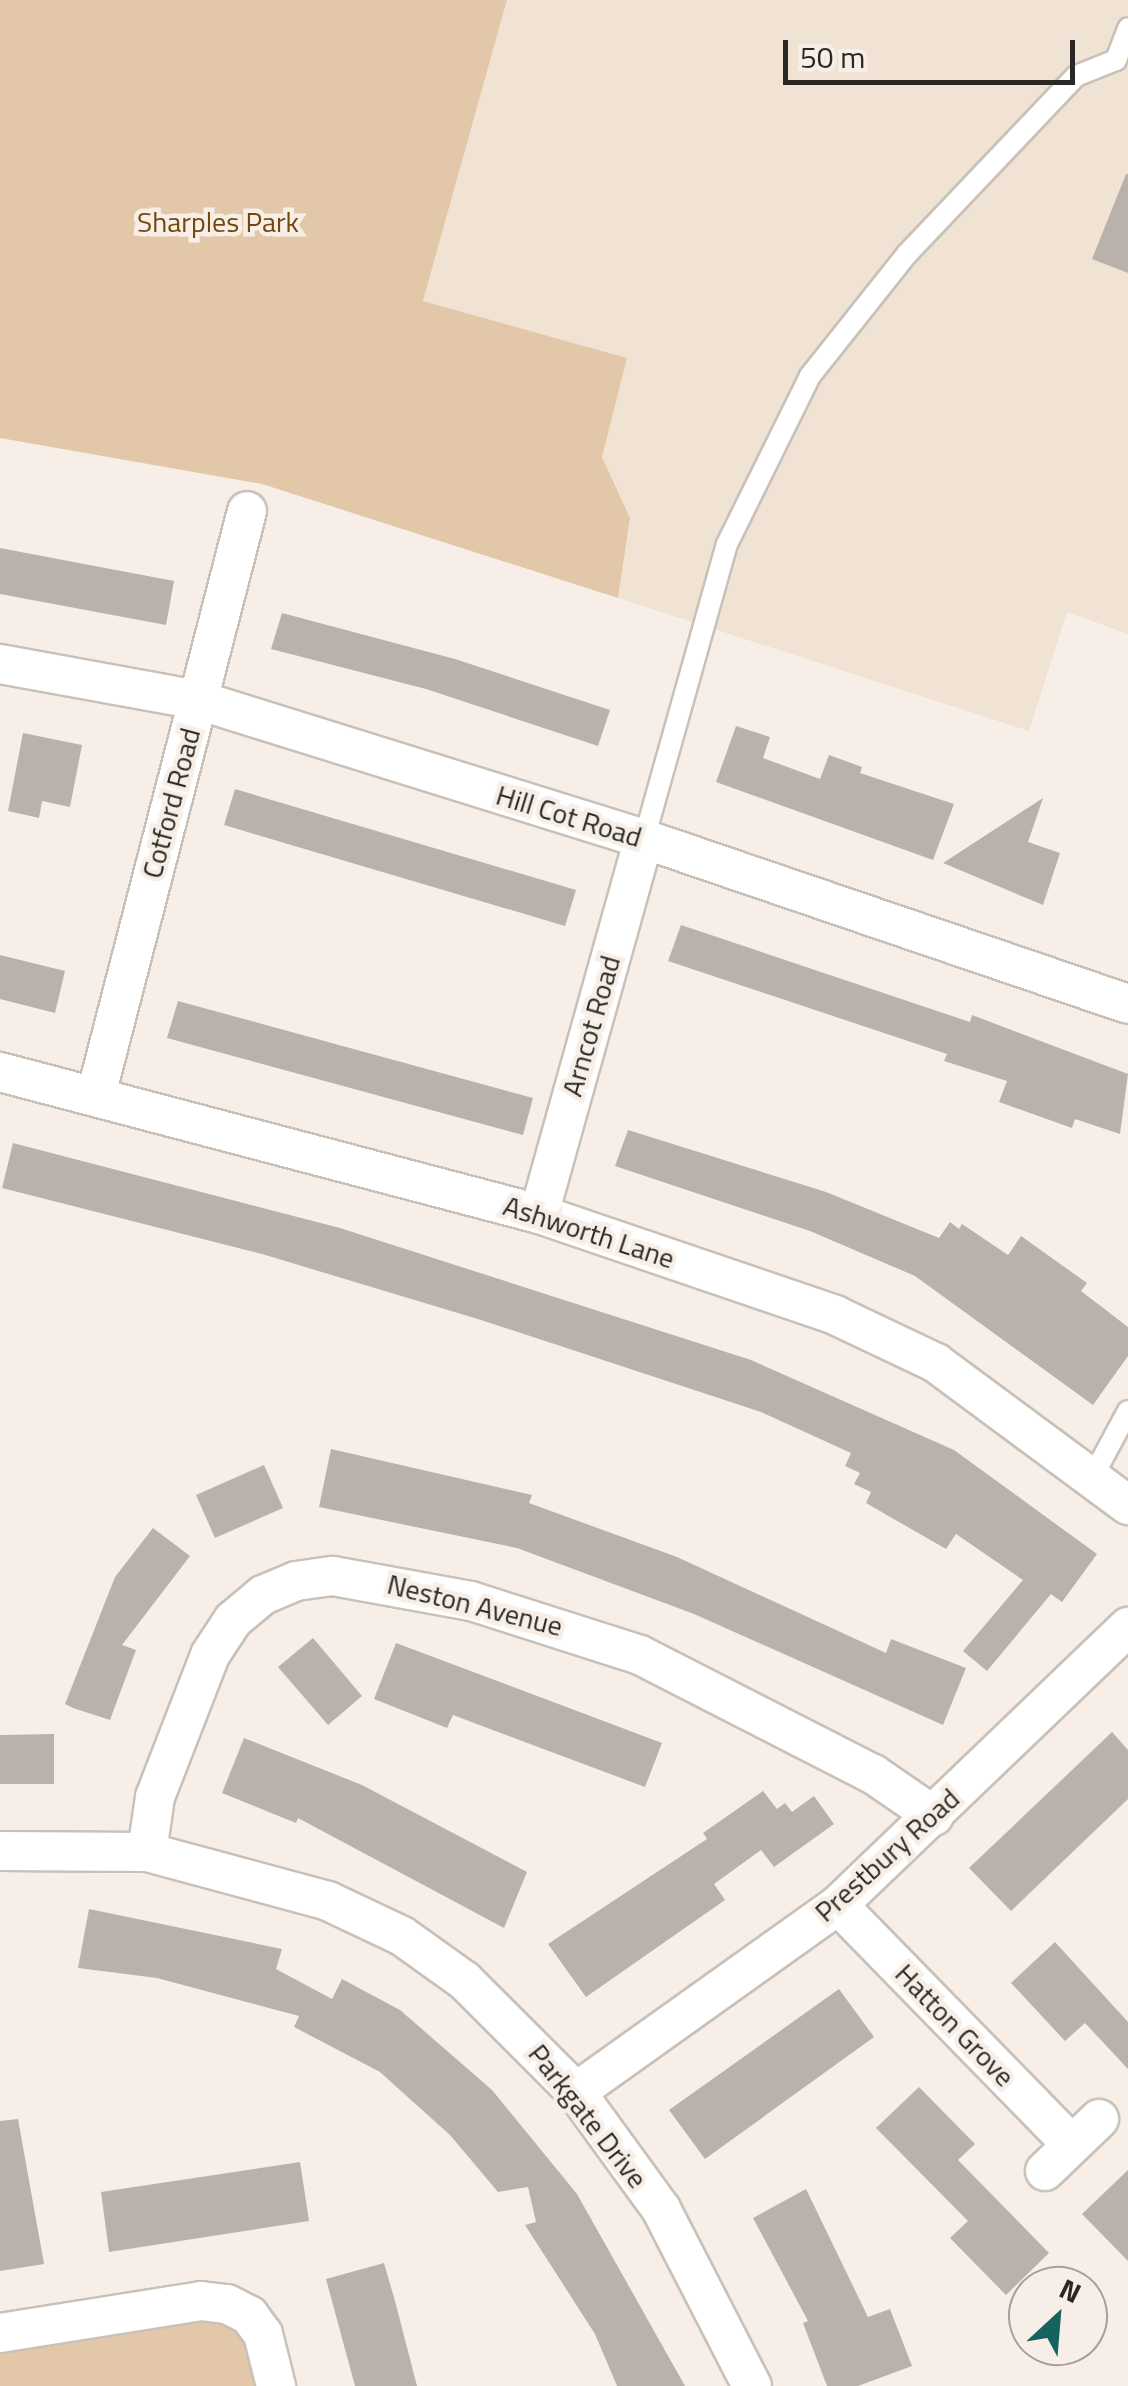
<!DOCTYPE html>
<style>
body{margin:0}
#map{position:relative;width:1128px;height:2386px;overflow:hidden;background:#f7efe7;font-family:"Titillium Web",sans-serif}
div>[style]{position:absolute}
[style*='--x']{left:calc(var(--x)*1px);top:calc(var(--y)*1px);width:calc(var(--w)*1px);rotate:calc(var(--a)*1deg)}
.built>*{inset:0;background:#f0e3d4}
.green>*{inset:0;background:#e3c7a9}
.building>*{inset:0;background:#bab2aa}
.roads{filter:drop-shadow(2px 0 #c9c1b8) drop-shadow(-2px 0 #c9c1b8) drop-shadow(0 2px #c9c1b8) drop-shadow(0 -2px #c9c1b8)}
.lane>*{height:20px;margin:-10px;padding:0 10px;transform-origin:10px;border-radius:10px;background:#fff}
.street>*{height:38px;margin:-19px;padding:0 19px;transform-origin:19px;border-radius:19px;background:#fff}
span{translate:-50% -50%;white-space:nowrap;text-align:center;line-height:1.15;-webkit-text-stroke:9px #f7efe7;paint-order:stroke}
.park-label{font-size:28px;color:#73480a}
.street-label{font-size:28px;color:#2a2724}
.north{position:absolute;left:1008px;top:2266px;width:100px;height:100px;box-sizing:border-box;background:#f7efe7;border:2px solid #a59f99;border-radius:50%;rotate:26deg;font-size:28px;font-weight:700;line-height:40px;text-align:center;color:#2a2724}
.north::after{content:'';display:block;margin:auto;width:35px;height:45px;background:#14635e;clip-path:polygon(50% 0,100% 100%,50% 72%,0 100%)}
.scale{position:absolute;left:783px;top:40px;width:292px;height:45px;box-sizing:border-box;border:5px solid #2a2724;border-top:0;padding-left:12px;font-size:30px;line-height:35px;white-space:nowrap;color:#2a2724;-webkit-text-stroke:8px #f7efe7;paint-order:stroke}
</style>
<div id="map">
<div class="built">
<i style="clip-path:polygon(507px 0,1128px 0,1128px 634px,1067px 612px,1029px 731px,618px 598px,630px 518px,602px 457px,627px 358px,423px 301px)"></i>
</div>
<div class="green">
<i style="clip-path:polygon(0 0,507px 0,423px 301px,627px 358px,602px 457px,630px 518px,618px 598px,262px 484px,0 438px)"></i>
<i style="clip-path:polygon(202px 2317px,224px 2321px,250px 2341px,263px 2386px,0 2386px,0 2346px)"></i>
</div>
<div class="building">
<i style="clip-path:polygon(1126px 174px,1128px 174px,1128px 273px,1092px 259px)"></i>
<i style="clip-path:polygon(0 548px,174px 581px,166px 625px,0 594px)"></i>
<i style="clip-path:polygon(282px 613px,455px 659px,610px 710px,598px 746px,426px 689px,271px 649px)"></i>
<i style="clip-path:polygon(736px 726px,770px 737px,763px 758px,820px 779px,829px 755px,862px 767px,860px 773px,954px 804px,933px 860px,716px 782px)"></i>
<i style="clip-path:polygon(23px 733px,82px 745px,70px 807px,42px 801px,39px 818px,8px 811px)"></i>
<i style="clip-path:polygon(235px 789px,576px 890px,565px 926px,224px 825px)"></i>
<i style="clip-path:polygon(1043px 798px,1028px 842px,1060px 853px,1043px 905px,943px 863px)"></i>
<i style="clip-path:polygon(681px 925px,970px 1022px,972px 1015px,1128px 1074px,1120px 1134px,1075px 1119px,1072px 1128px,999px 1102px,1007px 1081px,944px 1061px,947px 1054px,668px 961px)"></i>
<i style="clip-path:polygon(0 955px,65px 971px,55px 1013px,0 999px)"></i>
<i style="clip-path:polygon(178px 1001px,533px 1098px,523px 1135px,167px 1038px)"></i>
<i style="clip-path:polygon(628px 1130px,826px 1192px,939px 1238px,950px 1222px,959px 1229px,962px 1224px,1008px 1255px,1021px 1236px,1087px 1283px,1081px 1291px,1128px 1327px,1128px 1356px,1093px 1405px,915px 1276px,810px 1231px,615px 1166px)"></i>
<i style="clip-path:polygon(13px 1143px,340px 1228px,751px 1360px,954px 1450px,1097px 1554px,1062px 1602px,1051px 1594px,987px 1671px,963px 1651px,1023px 1580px,956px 1534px,946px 1549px,866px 1503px,871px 1492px,854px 1484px,860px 1473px,845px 1466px,851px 1453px,761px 1412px,481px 1320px,262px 1254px,2px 1188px)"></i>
<i style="clip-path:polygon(331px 1449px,532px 1495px,529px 1503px,677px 1557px,886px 1653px,891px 1639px,966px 1668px,943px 1725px,694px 1614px,517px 1548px,319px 1507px)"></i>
<i style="clip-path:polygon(264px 1465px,283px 1508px,215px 1538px,196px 1495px)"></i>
<i style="clip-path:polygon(153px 1528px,190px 1556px,122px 1645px,136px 1650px,110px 1720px,73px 1708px,65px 1704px,115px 1577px)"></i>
<i style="clip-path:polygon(313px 1638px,362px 1696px,328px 1725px,278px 1667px)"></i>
<i style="clip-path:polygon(396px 1643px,662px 1743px,645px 1787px,453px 1715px,447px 1728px,374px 1699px)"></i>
<i style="clip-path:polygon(1112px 1732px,1128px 1750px,1128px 1799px,1011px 1911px,969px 1868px)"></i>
<i style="clip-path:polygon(54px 1734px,54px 1784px,0 1784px,0 1735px)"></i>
<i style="clip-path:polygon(244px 1738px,362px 1785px,527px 1872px,504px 1928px,298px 1818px,296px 1823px,222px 1793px)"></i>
<i style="clip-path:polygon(763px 1791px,777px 1809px,785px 1803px,792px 1812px,814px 1796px,834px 1824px,774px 1867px,761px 1850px,714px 1884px,725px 1900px,586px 1997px,548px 1944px,707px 1839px,703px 1833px)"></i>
<i style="clip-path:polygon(89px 1909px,282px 1949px,276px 1969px,332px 1999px,342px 1979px,400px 2010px,492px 2090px,577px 2194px,685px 2386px,617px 2386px,595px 2334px,525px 2225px,536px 2222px,528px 2187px,498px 2192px,450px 2135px,401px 2091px,380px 2072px,294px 2027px,299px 2016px,157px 1978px,78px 1968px)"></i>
<i style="clip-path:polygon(1055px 1942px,1128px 2022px,1128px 2069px,1085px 2023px,1065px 2041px,1011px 1983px)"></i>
<i style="clip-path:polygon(839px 1989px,874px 2037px,705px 2159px,669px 2110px)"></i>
<i style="clip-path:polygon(919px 2087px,975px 2144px,958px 2160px,1049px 2253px,1006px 2295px,950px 2238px,968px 2221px,876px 2128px)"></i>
<i style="clip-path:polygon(18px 2119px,44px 2264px,0 2271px,0 2121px)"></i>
<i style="clip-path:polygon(300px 2162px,309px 2221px,109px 2252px,101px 2192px)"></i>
<i style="clip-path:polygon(1128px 2170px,1128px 2261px,1082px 2214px)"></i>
<i style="clip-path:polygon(806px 2189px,868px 2317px,890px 2309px,912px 2366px,858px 2386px,827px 2386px,803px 2323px,808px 2321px,753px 2218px)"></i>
<i style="clip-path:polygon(384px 2263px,395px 2301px,417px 2386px,355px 2386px,326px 2279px)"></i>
</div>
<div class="roads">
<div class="lane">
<i style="--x:644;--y:839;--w:306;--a:-74.3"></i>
<i style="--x:727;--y:544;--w:187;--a:-63.7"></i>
<i style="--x:810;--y:376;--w:156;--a:-51.5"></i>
<i style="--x:907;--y:254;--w:245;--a:-46.5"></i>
<i style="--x:1076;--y:76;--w:43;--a:-21.8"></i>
<i style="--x:1116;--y:60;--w:34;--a:-69"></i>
<i style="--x:1092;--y:1478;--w:76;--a:-61.8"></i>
</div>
<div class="street">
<i style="--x:0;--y:664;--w:201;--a:10.3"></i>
<i style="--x:198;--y:700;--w:467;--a:17.3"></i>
<i style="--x:644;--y:839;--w:511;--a:18.82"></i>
<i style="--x:0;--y:1072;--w:557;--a:14.76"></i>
<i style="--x:539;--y:1214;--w:313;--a:18.8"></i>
<i style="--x:835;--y:1315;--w:112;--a:25.4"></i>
<i style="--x:936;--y:1363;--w:239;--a:36.5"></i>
<i style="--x:96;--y:1095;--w:603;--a:-75.5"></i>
<i style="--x:539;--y:1214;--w:389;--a:-74.4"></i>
<i style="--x:0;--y:1851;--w:147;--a:0.4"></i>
<i style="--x:147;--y:1852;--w:188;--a:15.1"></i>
<i style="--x:328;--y:1901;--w:82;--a:25.3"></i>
<i style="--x:402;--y:1936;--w:77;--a:35.5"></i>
<i style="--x:465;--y:1981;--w:157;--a:45"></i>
<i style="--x:576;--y:2092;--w:145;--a:54"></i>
<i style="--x:661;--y:2209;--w:199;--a:62.8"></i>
<i style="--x:147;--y:1852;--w:56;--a:-81.7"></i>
<i style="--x:155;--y:1797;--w:152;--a:-68.8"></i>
<i style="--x:210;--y:1655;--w:42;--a:-56.7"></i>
<i style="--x:233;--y:1620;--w:39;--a:-40"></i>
<i style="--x:263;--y:1595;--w:36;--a:-23"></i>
<i style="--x:296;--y:1581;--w:37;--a:-8"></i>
<i style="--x:333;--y:1576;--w:140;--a:10.3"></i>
<i style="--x:471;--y:1601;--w:177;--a:17.7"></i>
<i style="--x:640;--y:1655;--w:262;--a:27.1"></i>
<i style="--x:873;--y:1774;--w:74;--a:34.5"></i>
<i style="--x:838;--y:1905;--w:335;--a:45.7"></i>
<i style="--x:576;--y:2092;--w:322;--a:-35.5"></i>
<i style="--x:838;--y:1905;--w:402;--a:-43.8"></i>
<i style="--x:1045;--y:2171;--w:75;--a:-43.9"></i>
<i style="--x:0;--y:2333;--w:204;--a:-9"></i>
<i style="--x:201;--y:2301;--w:26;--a:7"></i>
<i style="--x:227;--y:2304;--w:25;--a:27"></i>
<i style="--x:249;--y:2315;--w:24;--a:54"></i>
<i style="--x:263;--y:2334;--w:54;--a:76"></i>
</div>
</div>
<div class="park-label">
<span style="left:218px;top:222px">Sharples Park</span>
</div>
<div class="street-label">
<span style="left:171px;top:803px;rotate:-75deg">Cotford Road</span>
<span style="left:569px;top:816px;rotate:17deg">Hill Cot Road</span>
<span style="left:591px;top:1026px;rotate:-74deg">Arncot Road</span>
<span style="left:589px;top:1232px;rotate:18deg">Ashworth Lane</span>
<span style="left:475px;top:1605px;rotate:14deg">Neston Avenue</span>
<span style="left:887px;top:1855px;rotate:-42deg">Prestbury Road</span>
<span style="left:955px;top:2025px;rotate:46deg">Hatton Grove</span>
<span style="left:588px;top:2116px;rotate:52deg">Parkgate Drive</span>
</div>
<div class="north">N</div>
<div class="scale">50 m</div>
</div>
